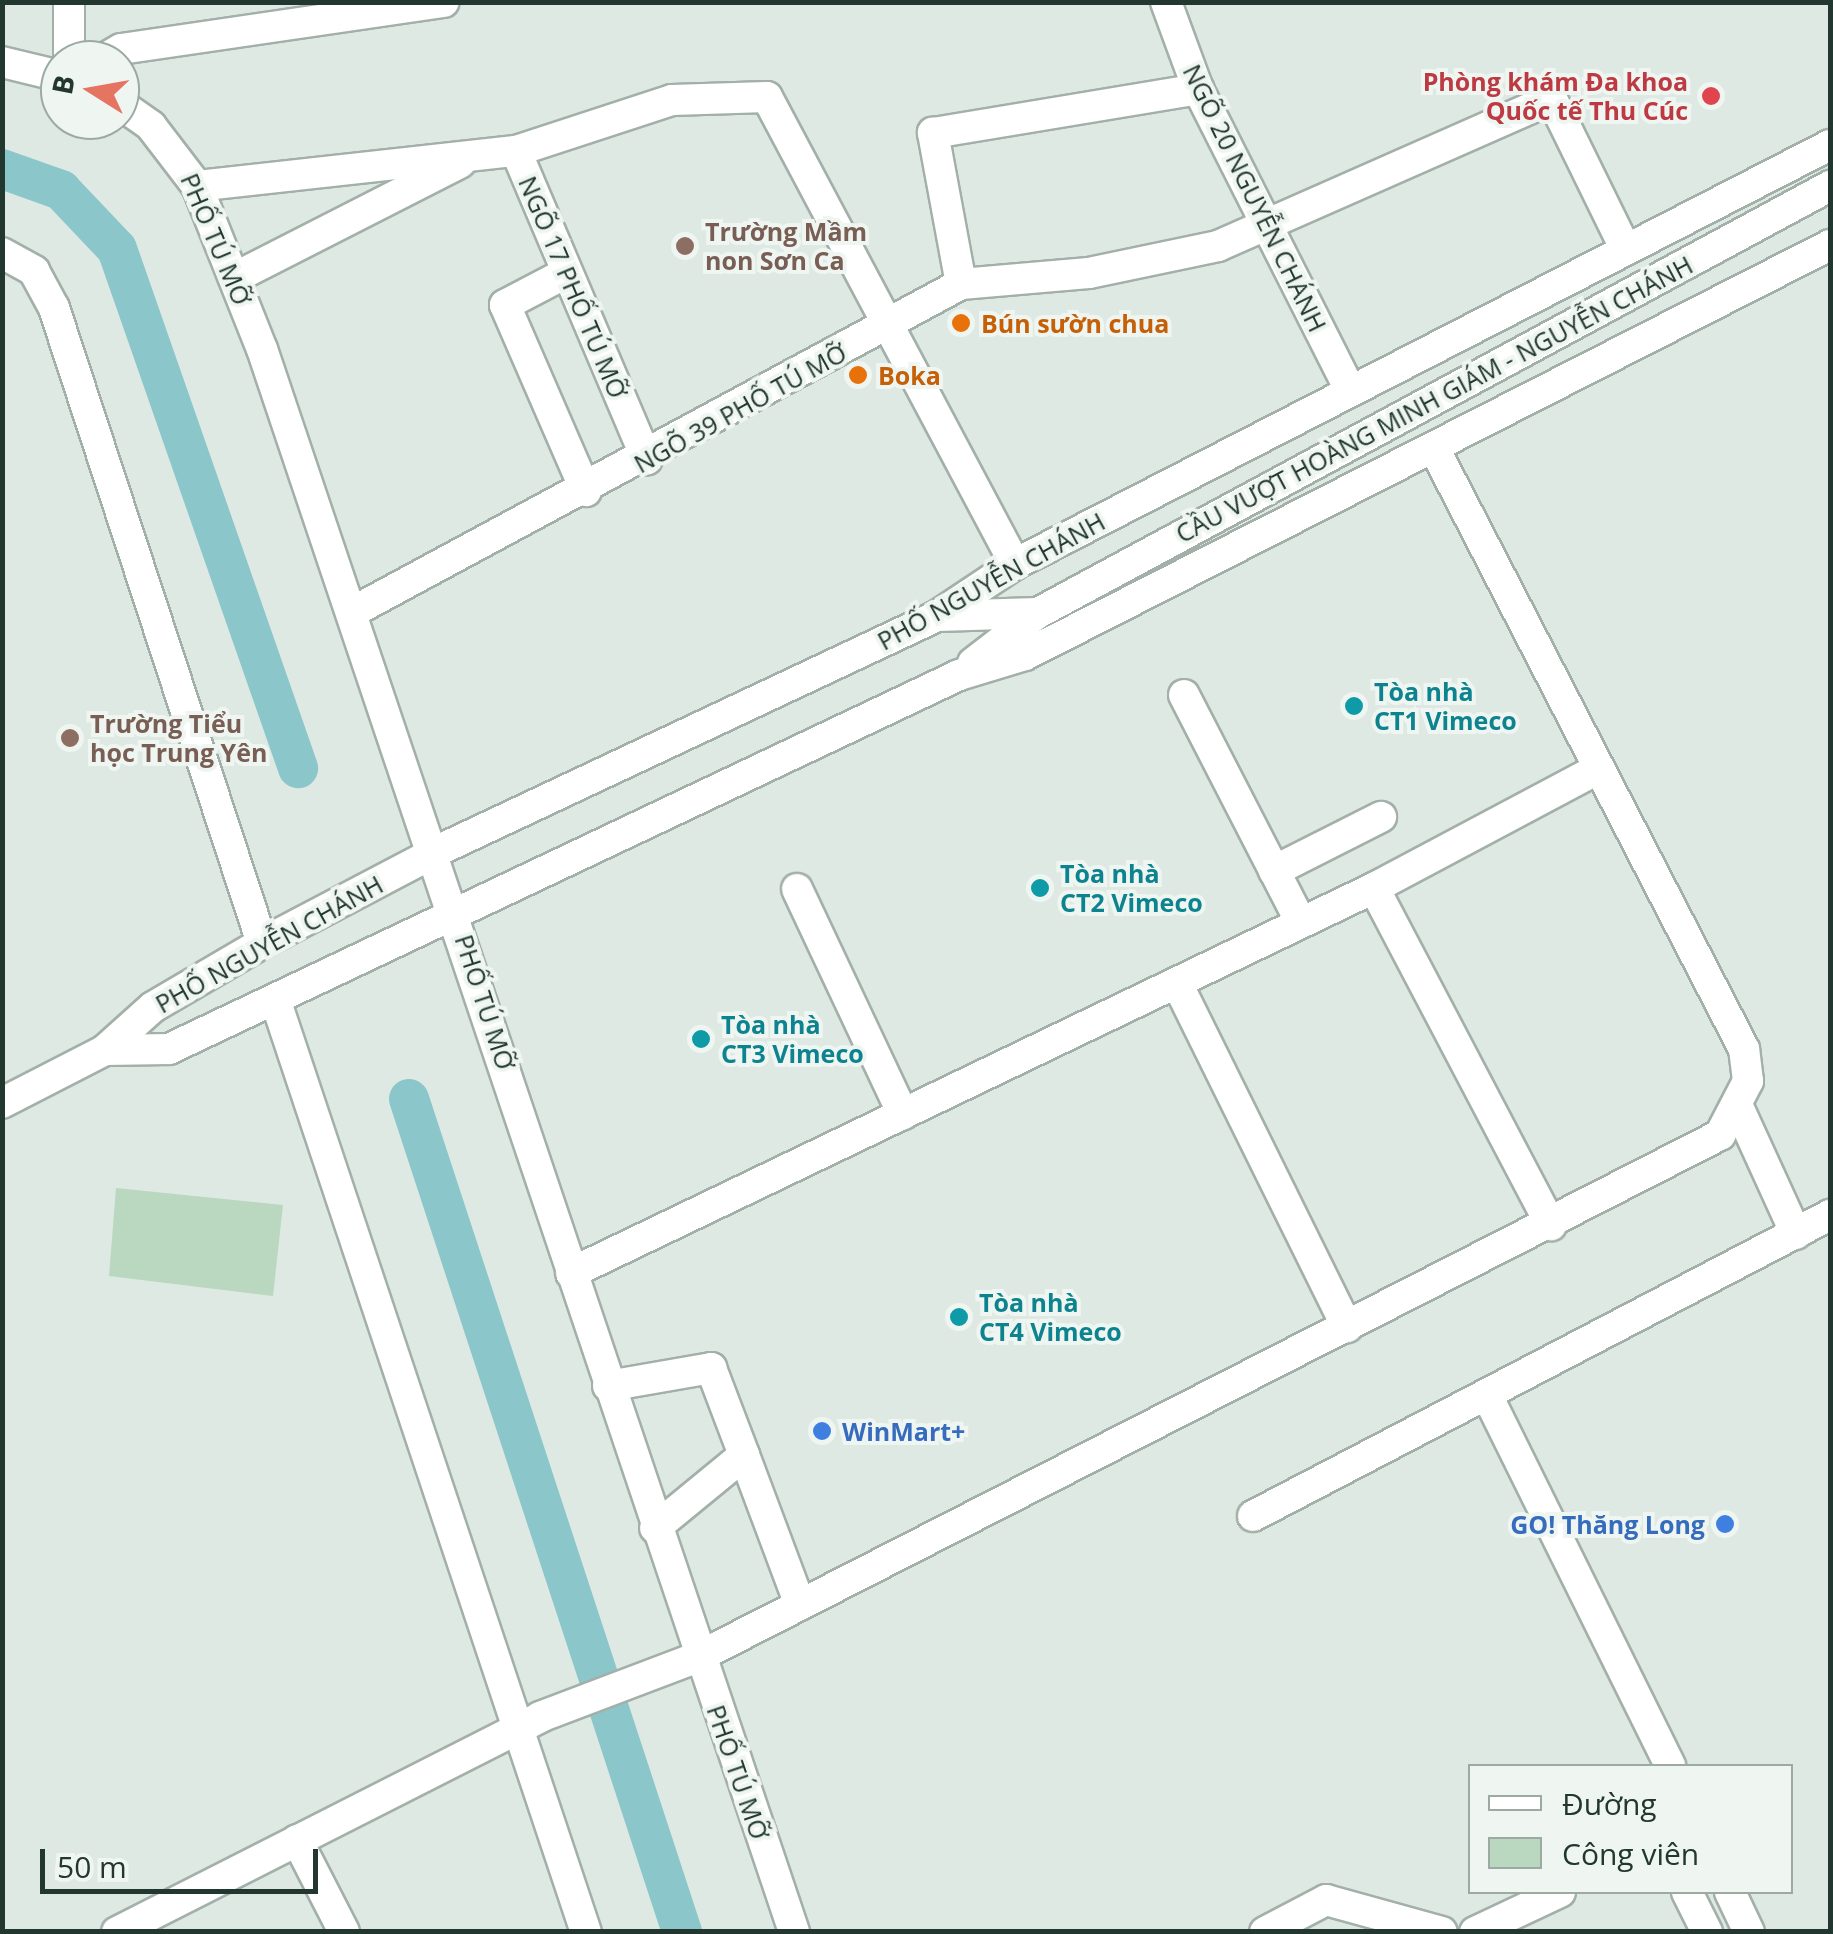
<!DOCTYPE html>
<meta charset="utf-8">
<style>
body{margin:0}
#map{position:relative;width:1833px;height:1934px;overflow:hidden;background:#dfe9e3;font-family:"Open Sans",sans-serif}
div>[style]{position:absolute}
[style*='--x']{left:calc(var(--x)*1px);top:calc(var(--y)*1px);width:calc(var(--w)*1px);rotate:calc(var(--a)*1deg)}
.green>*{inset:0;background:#b9d8bf}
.canal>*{height:40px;margin:-20px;padding:0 20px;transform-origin:20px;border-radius:20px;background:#8bc7ca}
.roads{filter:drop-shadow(2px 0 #a3b0a9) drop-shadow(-2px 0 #a3b0a9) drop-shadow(0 2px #a3b0a9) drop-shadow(0 -2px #a3b0a9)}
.minor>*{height:30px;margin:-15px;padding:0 15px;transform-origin:15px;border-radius:15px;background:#fff}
.dots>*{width:28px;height:28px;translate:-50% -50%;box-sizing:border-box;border:5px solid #eff6f2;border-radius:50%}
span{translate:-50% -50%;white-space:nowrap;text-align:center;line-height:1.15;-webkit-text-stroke:8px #eff6f2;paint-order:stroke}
.health-label{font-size:25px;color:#be3a42;font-weight:700}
.right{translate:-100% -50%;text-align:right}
.street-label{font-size:25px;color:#22372f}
.education-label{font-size:25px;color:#785e54;font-weight:700}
.left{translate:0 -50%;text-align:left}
.food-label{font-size:25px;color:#c56008;font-weight:700}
.culture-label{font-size:25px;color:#0d838f;font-weight:700}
.shop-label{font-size:25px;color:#366cbe;font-weight:700}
.frame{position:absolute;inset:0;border:5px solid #22372f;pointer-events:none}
.legend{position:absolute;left:1468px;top:1764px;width:325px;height:130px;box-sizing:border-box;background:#eff6f2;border:2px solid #9daaa4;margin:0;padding:12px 18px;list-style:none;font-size:30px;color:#22372f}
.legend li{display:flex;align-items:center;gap:20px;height:50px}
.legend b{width:50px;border:2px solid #9daaa4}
.north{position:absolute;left:40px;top:40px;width:100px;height:100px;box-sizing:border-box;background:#eff6f2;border:2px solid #9daaa4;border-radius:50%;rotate:281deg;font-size:28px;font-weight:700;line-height:40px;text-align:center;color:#22372f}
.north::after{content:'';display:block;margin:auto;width:35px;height:45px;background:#e57461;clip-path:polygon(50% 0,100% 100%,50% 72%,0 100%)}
.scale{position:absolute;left:40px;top:1849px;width:278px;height:45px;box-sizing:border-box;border:5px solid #22372f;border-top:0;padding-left:12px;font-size:30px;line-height:35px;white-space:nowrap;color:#22372f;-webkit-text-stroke:8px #eff6f2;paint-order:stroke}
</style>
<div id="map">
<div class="green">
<i style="clip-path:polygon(116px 1188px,283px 1205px,273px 1296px,109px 1276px)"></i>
</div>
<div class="canal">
<i style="--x:2;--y:169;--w:63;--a:19.6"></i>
<i style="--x:61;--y:190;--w:81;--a:46.5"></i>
<i style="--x:117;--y:249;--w:550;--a:70.77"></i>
<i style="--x:409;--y:1099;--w:877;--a:71.85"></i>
</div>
<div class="roads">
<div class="minor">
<i style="--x:69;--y:2;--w:58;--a:90"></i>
<i style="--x:1166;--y:2;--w:93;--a:69.8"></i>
<i style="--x:1198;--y:89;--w:337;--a:63.2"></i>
<i style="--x:102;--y:60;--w:22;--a:-30"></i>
<i style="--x:121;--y:49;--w:326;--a:-8.3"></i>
<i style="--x:2;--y:62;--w:60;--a:13.6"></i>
<i style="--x:120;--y:104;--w:38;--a:35"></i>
<i style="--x:151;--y:126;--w:76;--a:52.5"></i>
<i style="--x:197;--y:186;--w:175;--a:68.3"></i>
<i style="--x:262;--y:349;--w:1670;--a:71.42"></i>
<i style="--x:516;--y:151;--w:164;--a:-18.1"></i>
<i style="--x:672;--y:100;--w:95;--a:-1.8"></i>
<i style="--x:767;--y:97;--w:529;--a:62.03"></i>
<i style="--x:197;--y:186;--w:321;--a:-6.3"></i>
<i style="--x:516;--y:151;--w:335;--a:67"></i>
<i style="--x:2;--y:253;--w:37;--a:29"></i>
<i style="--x:34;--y:271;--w:42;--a:61.6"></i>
<i style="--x:54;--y:308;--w:668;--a:71.86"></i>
<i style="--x:566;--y:273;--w:69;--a:152.3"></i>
<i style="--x:505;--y:305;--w:203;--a:66.5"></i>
<i style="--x:234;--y:278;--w:254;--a:-27"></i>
<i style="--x:961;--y:284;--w:154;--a:-100.5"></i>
<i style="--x:933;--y:133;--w:269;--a:-9.4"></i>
<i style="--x:356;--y:610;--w:687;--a:-28.32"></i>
<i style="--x:961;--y:284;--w:128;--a:-4.9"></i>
<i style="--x:1089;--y:273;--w:132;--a:-11.8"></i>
<i style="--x:1218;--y:246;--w:365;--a:-23.8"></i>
<i style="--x:1552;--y:99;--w:168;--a:63.9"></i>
<i style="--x:937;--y:616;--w:101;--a:-1.7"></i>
<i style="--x:973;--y:663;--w:82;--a:-37.6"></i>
<i style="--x:1038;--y:613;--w:900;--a:-28.33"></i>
<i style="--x:1184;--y:695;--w:256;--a:62.8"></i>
<i style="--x:1274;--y:871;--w:120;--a:-26.8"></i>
<i style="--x:1374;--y:888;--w:381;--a:62.3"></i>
<i style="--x:797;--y:889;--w:249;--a:64.8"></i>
<i style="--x:1177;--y:983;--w:384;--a:63.7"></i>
<i style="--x:276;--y:1002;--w:980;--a:71.57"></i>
<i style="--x:105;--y:1050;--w:64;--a:-0.9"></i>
<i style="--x:169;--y:1049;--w:874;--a:-25.33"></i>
<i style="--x:959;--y:675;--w:69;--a:-16.9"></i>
<i style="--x:1025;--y:655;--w:903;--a:-26.99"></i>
<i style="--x:2;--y:1103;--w:116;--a:-27.2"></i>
<i style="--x:105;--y:1050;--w:64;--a:-41.9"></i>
<i style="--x:153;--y:1007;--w:126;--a:-30.4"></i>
<i style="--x:262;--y:943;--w:198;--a:-27.7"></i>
<i style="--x:437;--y:851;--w:552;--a:-25.17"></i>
<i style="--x:937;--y:616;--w:94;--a:-33.7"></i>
<i style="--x:1015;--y:564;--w:916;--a:-27.21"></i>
<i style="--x:1740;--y:1111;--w:135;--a:65.5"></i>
<i style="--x:571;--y:1273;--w:891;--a:-25.62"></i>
<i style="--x:1374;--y:888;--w:251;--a:-28"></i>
<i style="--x:608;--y:1386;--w:105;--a:-9.9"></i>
<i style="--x:711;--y:1368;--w:93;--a:69.2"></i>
<i style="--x:744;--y:1455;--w:115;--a:140.6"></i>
<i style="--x:1488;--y:1397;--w:411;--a:63.7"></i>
<i style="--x:744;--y:1455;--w:160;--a:69.5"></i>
<i style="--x:1253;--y:1516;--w:651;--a:-27.55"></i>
<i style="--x:297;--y:1840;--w:103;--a:62.9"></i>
<i style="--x:1687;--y:1892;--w:45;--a:63.4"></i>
<i style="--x:1730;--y:1892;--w:44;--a:64.6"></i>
<i style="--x:117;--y:1932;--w:475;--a:-26.9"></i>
<i style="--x:540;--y:1717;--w:169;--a:-20.8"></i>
<i style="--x:698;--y:1657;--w:1148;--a:-27.06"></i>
<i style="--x:1720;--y:1135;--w:61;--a:-62.6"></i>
<i style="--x:1748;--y:1081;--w:32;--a:-97"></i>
<i style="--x:1744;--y:1049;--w:674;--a:-117.29"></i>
<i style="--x:1265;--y:1932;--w:69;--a:-27.7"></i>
<i style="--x:1326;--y:1900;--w:120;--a:15.4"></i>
<i style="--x:1475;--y:1932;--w:94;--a:-25.2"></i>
</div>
</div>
<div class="dots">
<i style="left:1711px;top:96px;background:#e0444e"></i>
<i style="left:685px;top:246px;background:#8d6e63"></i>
<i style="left:961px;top:323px;background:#e8710a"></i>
<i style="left:858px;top:375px;background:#e8710a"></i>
<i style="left:1354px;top:706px;background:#0f9aa8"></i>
<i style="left:70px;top:738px;background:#8d6e63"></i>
<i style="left:1040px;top:888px;background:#0f9aa8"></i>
<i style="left:701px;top:1039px;background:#0f9aa8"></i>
<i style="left:959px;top:1317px;background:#0f9aa8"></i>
<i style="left:822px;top:1431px;background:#3f7fe0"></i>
<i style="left:1725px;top:1524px;background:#3f7fe0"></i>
</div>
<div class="health-label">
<span class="right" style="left:1688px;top:96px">Phòng khám Đa khoa<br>Quốc tế Thu Cúc</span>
</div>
<div class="street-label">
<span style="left:1255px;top:198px;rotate:64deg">NGÕ 20 NGUYỄN CHÁNH</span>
<span style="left:216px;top:239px;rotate:67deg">PHỐ TÚ MỠ</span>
<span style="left:573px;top:287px;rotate:67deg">NGÕ 17 PHỐ TÚ MỠ</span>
<span style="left:1434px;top:399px;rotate:-28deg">CẦU VƯỢT HOÀNG MINH GIÁM - NGUYỄN CHÁNH</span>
<span style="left:740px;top:408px;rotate:-29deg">NGÕ 39 PHỐ TÚ MỠ</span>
<span style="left:991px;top:581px;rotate:-29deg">PHỐ NGUYỄN CHÁNH</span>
<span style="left:269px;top:944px;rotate:-29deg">PHỐ NGUYỄN CHÁNH</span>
<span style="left:485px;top:1002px;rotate:72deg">PHỐ TÚ MỠ</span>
<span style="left:738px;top:1772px;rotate:71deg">PHỐ TÚ MỠ</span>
</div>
<div class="education-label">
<span class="left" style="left:705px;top:246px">Trường Mầm<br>non Sơn Ca</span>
<span class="left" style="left:90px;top:738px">Trường Tiểu<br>học Trung Yên</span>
</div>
<div class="food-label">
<span class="left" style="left:981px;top:323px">Bún sườn chua</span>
<span class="left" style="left:878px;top:375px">Boka</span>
</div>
<div class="culture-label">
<span class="left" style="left:1374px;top:706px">Tòa nhà<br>CT1 Vimeco</span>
<span class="left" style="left:1060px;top:888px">Tòa nhà<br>CT2 Vimeco</span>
<span class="left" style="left:721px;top:1039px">Tòa nhà<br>CT3 Vimeco</span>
<span class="left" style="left:979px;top:1317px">Tòa nhà<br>CT4 Vimeco</span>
</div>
<div class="shop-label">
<span class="left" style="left:842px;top:1431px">WinMart+</span>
<span class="right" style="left:1705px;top:1524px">GO! Thăng Long</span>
</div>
<div class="frame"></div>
<ul class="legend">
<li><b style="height:12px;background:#fff"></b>Đường</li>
<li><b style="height:28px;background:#b9d8bf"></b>Công viên</li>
</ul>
<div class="north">B</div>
<div class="scale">50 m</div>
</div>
